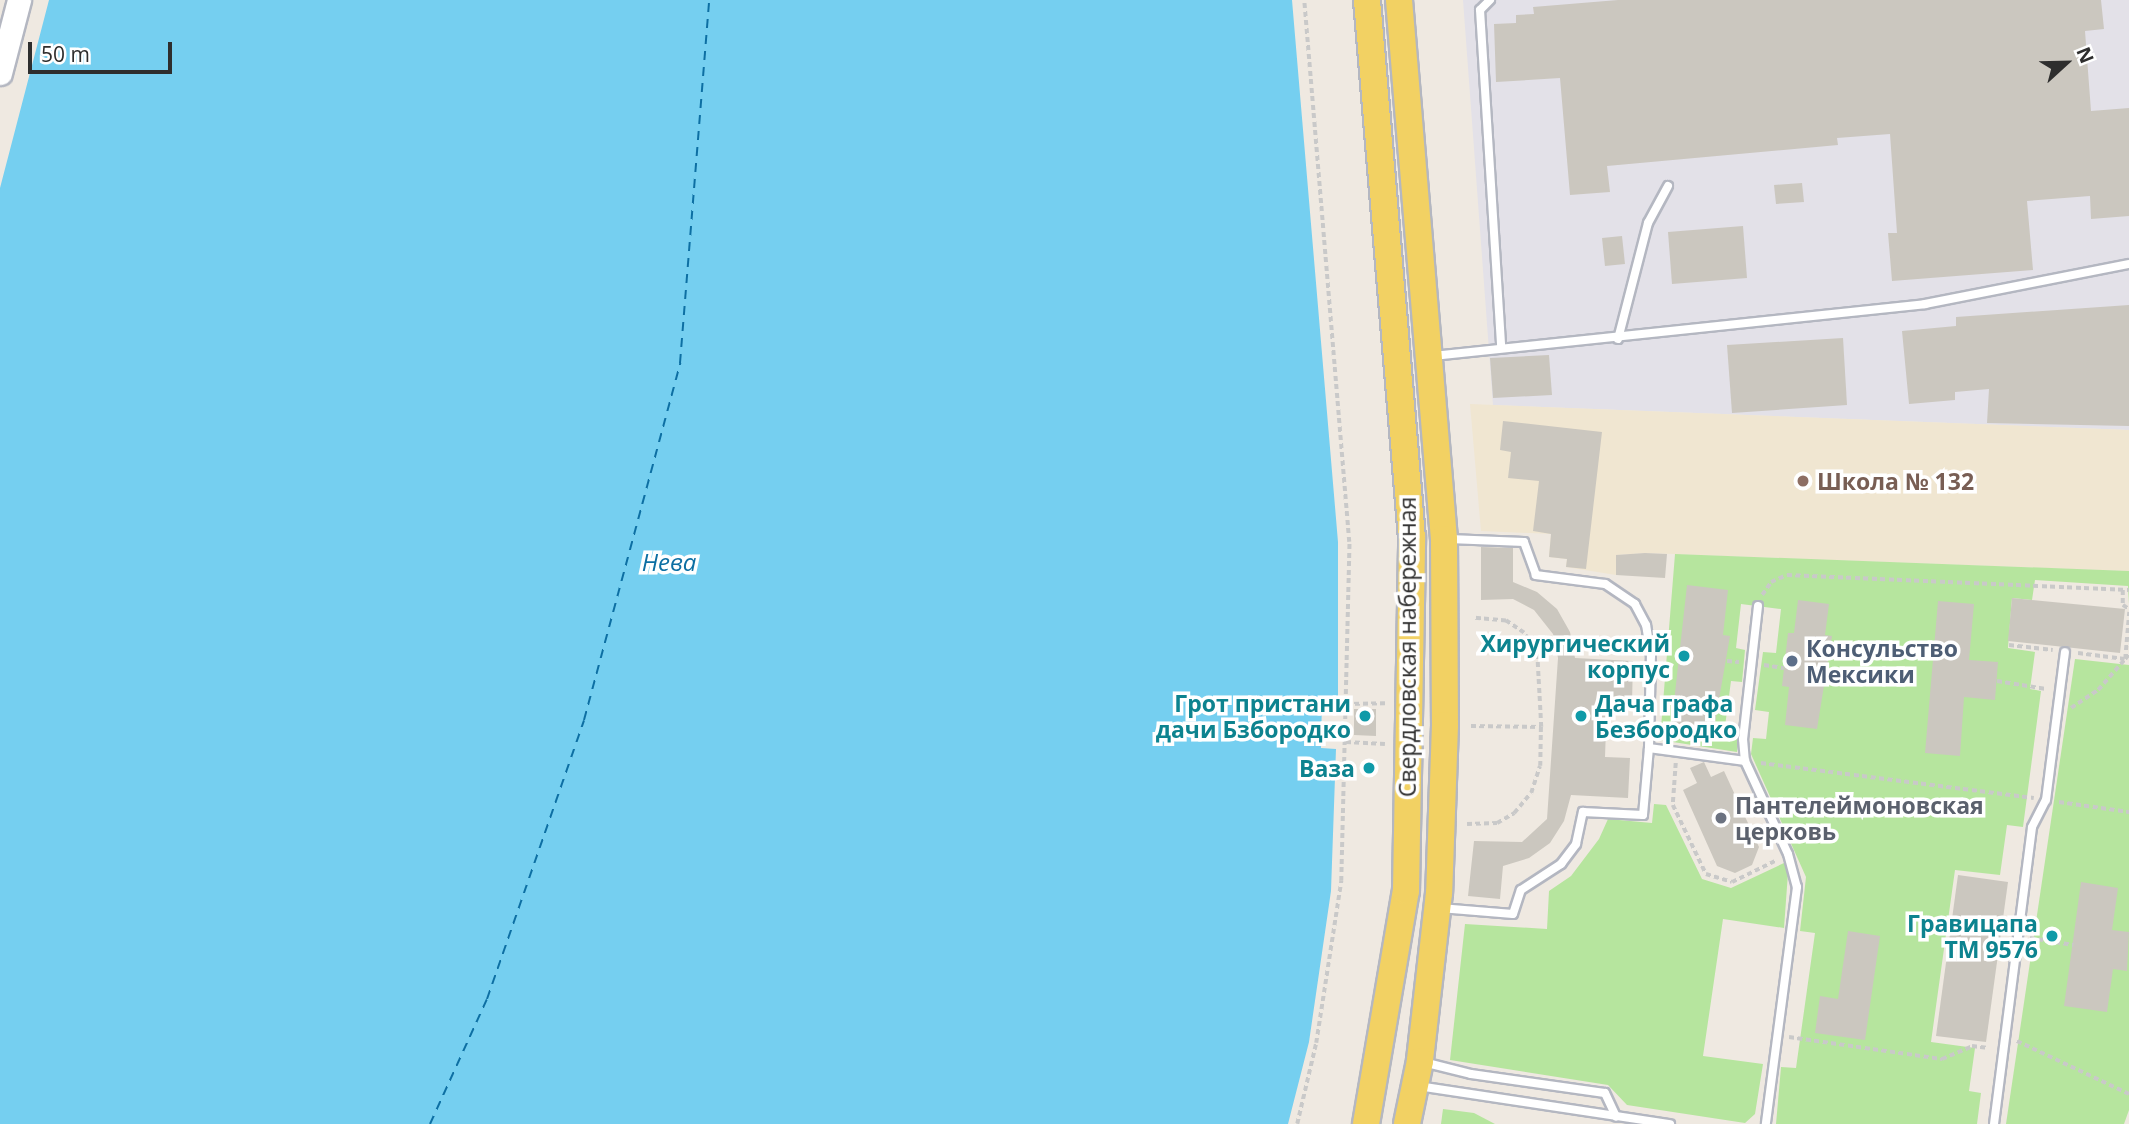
<!DOCTYPE html>
<meta charset="utf-8">
<style>
body{margin:0}
#map{position:relative;width:2129px;height:1124px;overflow:hidden;background:#efe9e1;font-family:"Open Sans",sans-serif}
div>[style]{position:absolute}
[style*='--x']{left:calc(var(--x)*1px);top:calc(var(--y)*1px);width:calc(var(--w)*1px);rotate:calc(var(--a)*1deg)}
.industrial>*{inset:0;background:#e3e1e8}
.education>*{inset:0;background:#f0e6d1}
.green>*{inset:0;background:#b6e59e}
.water>*{inset:0;background:#75cff0}
.ferry>*{height:2px;margin-top:-1px;transform-origin:0;background:repeating-linear-gradient(90deg,#0d6fa3 0 9px,transparent 0 16px)}
.building>*{inset:0;background:#cbc7bf}
.path>*{height:3.5px;margin-top:-1.75px;transform-origin:0;background:repeating-linear-gradient(90deg,#c9c9c9 0 5px,transparent 0 8.5px)}
.roads{filter:drop-shadow(2px 0 #b4b7c1) drop-shadow(-2px 0 #b4b7c1) drop-shadow(0 2px #b4b7c1) drop-shadow(0 -2px #b4b7c1)}
.lane>*{height:8px;margin:-4px;padding:0 4px;transform-origin:4px;border-radius:4px;background:#fff}
.secondary>*{height:23px;margin:-11.5px;padding:0 11.5px;transform-origin:11.5px;border-radius:11.5px;background:#fff}
.primary>*{height:26px;margin:-13px;padding:0 13px;transform-origin:13px;border-radius:13px;background:#f2d163}
.dots>*{width:19px;height:19px;translate:-50% -50%;box-sizing:border-box;border:4px solid #fff;border-radius:50%}
span{translate:-50% -50%;white-space:nowrap;text-align:center;line-height:1.15;-webkit-text-stroke:7px #fff;paint-order:stroke}
.education-label{font-size:23px;color:#785e54;font-weight:700}
.left{translate:0 -50%;text-align:left}
.culture-label{font-size:23px;color:#0d838f;font-weight:700}
.right{translate:-100% -50%;text-align:right}
.street-label{font-size:23px;color:#2e2e2e}
.service-label{font-size:23px;color:#4e5e75;font-weight:700}
.worship-label{font-size:23px;color:#5b616d;font-weight:700}
.water-label{font-size:24px;color:#0d6fa3;font-style:italic}
.north{position:absolute;left:2031px;top:28px;width:70px;height:70px;-webkit-text-stroke:5px #fff;paint-order:stroke;rotate:68deg;font-size:19px;font-weight:700;line-height:28px;text-align:center;color:#2e2e2e}
.north::after{content:'';display:block;margin:auto;width:24px;height:32px;background:#2e2e2e;clip-path:polygon(50% 0,100% 100%,50% 72%,0 100%)}
.scale{position:absolute;left:28px;top:42px;width:144px;height:32px;box-sizing:border-box;border:4px solid #2e2e2e;border-top:0;padding-left:9px;font-size:21px;line-height:24px;white-space:nowrap;color:#2e2e2e;-webkit-text-stroke:5px #fff;paint-order:stroke}
</style>
<div id="map">
<div class="industrial">
<i style="clip-path:polygon(1463px 0,2129px 0,2129px 430px,1493px 405px)"></i>
</div>
<div class="education">
<i style="clip-path:polygon(1470px 404px,2129px 430px,2129px 571px,1646px 553px,1616px 555px,1616px 575px,1566px 567px,1567px 559px,1549px 557px,1551px 534px,1481px 531px)"></i>
</div>
<div class="green">
<i style="clip-path:polygon(1675px 554px,2129px 571px,2129px 604px,2128px 586px,2035px 580px,2032px 600px,2012px 598px,2008px 648px,2035px 652px,2030px 689px,2041px 691px,2023px 827px,2007px 825px,2000px 875px,1955px 870px,1931px 1042px,1975px 1048px,1969px 1091px,1981px 1093px,1977px 1124px,1776px 1124px,1781px 1067px,1796px 1068px,1815px 933px,1800px 931px,1806px 877px,1751px 754px,1753px 738px,1766px 739px,1769px 712px,1755px 710px,1763px 652px,1776px 653px,1781px 609px,1741px 604px,1736px 648px,1745px 650px,1742px 682px,1731px 681px,1724px 734px,1739px 736px,1737px 752px,1660px 740px)"></i>
<i style="clip-path:polygon(2075px 659px,2129px 665px,2129px 1110px,2124px 1124px,2006px 1124px)"></i>
<i style="clip-path:polygon(1654px 804px,1666px 805px,1702px 879px,1731px 888px,1784px 863px,1788px 873px,1784px 928px,1723px 919px,1703px 1056px,1763px 1064px,1755px 1114px,1745px 1123px,1627px 1105px,1608px 1085px,1450px 1060px,1465px 924px,1547px 929px,1549px 891px,1571px 876px,1599px 839px,1608px 819px,1652px 823px)"></i>
<i style="clip-path:polygon(1443px 1109px,1474px 1113px,1495px 1124px,1441px 1124px)"></i>
</div>
<div class="water">
<i style="clip-path:polygon(49px 0,1292px 0,1338px 542px,1338px 698px,1322px 698px,1321px 748px,1336px 749px,1331px 891px,1309px 1042px,1288px 1124px,0 1124px,0 188px)"></i>
</div>
<div class="ferry">
<i style="--x:430;--y:1124;--w:137;--a:-65.5"></i>
<i style="--x:487;--y:999;--w:295;--a:-70.8"></i>
<i style="--x:584;--y:720;--w:370;--a:-74.9"></i>
<i style="--x:680;--y:363;--w:364;--a:-85.4"></i>
</div>
<div class="building">
<i style="clip-path:polygon(1618px 0,2101px 0,2104px 29px,2085px 31px,2091px 111px,2129px 108px,2129px 216px,2091px 219px,2090px 196px,2027px 201px,2033px 270px,1892px 281px,1888px 233px,1897px 233px,1890px 134px,1837px 138px,1838px 145px,1607px 166px,1610px 192px,1570px 195px,1560px 78px,1496px 82px,1494px 24px,1516px 23px,1516px 15px,1534px 14px,1533px 7px)"></i>
<i style="clip-path:polygon(1802px 183px,1804px 202px,1776px 204px,1774px 185px)"></i>
<i style="clip-path:polygon(1743px 226px,1747px 278px,1672px 284px,1668px 232px)"></i>
<i style="clip-path:polygon(1622px 236px,1625px 264px,1605px 266px,1602px 238px)"></i>
<i style="clip-path:polygon(2129px 305px,2129px 426px,1987px 423px,1989px 389px,1955px 392px,1955px 400px,1909px 404px,1902px 331px,1956px 326px,1956px 317px)"></i>
<i style="clip-path:polygon(1843px 338px,1847px 405px,1732px 413px,1727px 345px)"></i>
<i style="clip-path:polygon(1549px 355px,1552px 395px,1493px 398px,1490px 358px)"></i>
<i style="clip-path:polygon(1503px 421px,1602px 432px,1586px 569px,1566px 567px,1567px 559px,1549px 557px,1551px 534px,1533px 531px,1539px 481px,1508px 478px,1511px 452px,1500px 450px)"></i>
<i style="clip-path:polygon(1481px 547px,1513px 548px,1513px 582px,1537px 592px,1557px 609px,1570px 632px,1575px 658px,1633px 661px,1632px 703px,1607px 702px,1606px 729px,1605px 757px,1630px 758px,1628px 798px,1571px 795px,1564px 821px,1550px 843px,1529px 858px,1503px 866px,1500px 899px,1468px 896px,1474px 841px,1522px 842px,1547px 819px,1558px 658px,1553px 634px,1534px 610px,1513px 599px,1481px 600px)"></i>
<i style="clip-path:polygon(1645px 553px,1667px 554px,1665px 578px,1616px 575px,1616px 555px)"></i>
<i style="clip-path:polygon(1687px 585px,1728px 590px,1723px 635px,1730px 636px,1713px 734px,1671px 729px)"></i>
<i style="clip-path:polygon(2012px 598px,2125px 609px,2120px 653px,2008px 641px)"></i>
<i style="clip-path:polygon(1798px 600px,1829px 604px,1825px 635px,1832px 636px,1817px 729px,1785px 725px,1789px 687px,1782px 686px,1788px 633px,1794px 633px)"></i>
<i style="clip-path:polygon(1938px 601px,1974px 604px,1969px 660px,1998px 662px,1995px 700px,1964px 697px,1960px 756px,1925px 753px)"></i>
<i style="clip-path:polygon(1354px 709px,1376px 709px,1376px 736px,1354px 735px)"></i>
<i style="clip-path:polygon(1704px 762px,1711px 777px,1724px 771px,1759px 847px,1752px 865px,1735px 873px,1717px 866px,1683px 790px,1697px 783px,1690px 768px)"></i>
<i style="clip-path:polygon(1958px 875px,2008px 882px,1986px 1042px,1936px 1036px)"></i>
<i style="clip-path:polygon(2081px 882px,2118px 888px,2112px 930px,2129px 932px,2127px 971px,2113px 969px,2107px 1012px,2064px 1006px)"></i>
<i style="clip-path:polygon(1848px 931px,1880px 936px,1865px 1040px,1815px 1033px,1820px 996px,1838px 999px)"></i>
</div>
<div class="path">
<i style="--x:2123;--y:590;--w:15;--a:90"></i>
<i style="--x:2123;--y:605;--w:7;--a:34"></i>
<i style="--x:1762;--y:595;--w:16;--a:-55"></i>
<i style="--x:1771;--y:582;--w:17;--a:-24"></i>
<i style="--x:1787;--y:575;--w:342;--a:2.5"></i>
<i style="--x:2009;--y:645;--w:44;--a:6.5"></i>
<i style="--x:2078;--y:653;--w:47;--a:7.3"></i>
<i style="--x:2125;--y:659;--w:6;--a:-51"></i>
<i style="--x:1727;--y:661;--w:12;--a:5"></i>
<i style="--x:1764;--y:665;--w:20;--a:9"></i>
<i style="--x:1997;--y:681;--w:50;--a:9.3"></i>
<i style="--x:1346;--y:704;--w:39;--a:-1"></i>
<i style="--x:2071;--y:708;--w:32;--a:-34"></i>
<i style="--x:2098;--y:690;--w:41;--a:-48.9"></i>
<i style="--x:2125;--y:659;--w:47;--a:-85.1"></i>
<i style="--x:1471;--y:726;--w:70;--a:0.8"></i>
<i style="--x:1346;--y:742;--w:39;--a:3"></i>
<i style="--x:1676;--y:763;--w:42;--a:94.1"></i>
<i style="--x:1673;--y:805;--w:76;--a:64.4"></i>
<i style="--x:1706;--y:874;--w:27;--a:17"></i>
<i style="--x:1732;--y:882;--w:50;--a:-26.1"></i>
<i style="--x:1761;--y:763;--w:275;--a:7.3"></i>
<i style="--x:2059;--y:802;--w:71;--a:8.1"></i>
<i style="--x:1467;--y:824;--w:30;--a:-2"></i>
<i style="--x:1497;--y:823;--w:20;--a:-30"></i>
<i style="--x:1514;--y:813;--w:26;--a:-50"></i>
<i style="--x:1531;--y:793;--w:28;--a:-72"></i>
<i style="--x:1540;--y:766;--w:39;--a:-89"></i>
<i style="--x:1541;--y:727;--w:73;--a:-93.1"></i>
<i style="--x:1537;--y:654;--w:25;--a:-122"></i>
<i style="--x:1524;--y:633;--w:22;--a:-146"></i>
<i style="--x:1506;--y:621;--w:34;--a:-175"></i>
<i style="--x:2030;--y:938;--w:44;--a:9.2"></i>
<i style="--x:1789;--y:1037;--w:155;--a:8.2"></i>
<i style="--x:1942;--y:1059;--w:33;--a:-23"></i>
<i style="--x:1972;--y:1046;--w:17;--a:7"></i>
<i style="--x:2017;--y:1041;--w:124;--a:25.3"></i>
<i style="--x:1297;--y:1124;--w:83;--a:-76.8"></i>
<i style="--x:1316;--y:1043;--w:164;--a:-81.2"></i>
<i style="--x:1341;--y:881;--w:339;--a:-88.6"></i>
<i style="--x:1349;--y:542;--w:544;--a:-94.75"></i>
</div>
<div class="roads">
<div class="lane">
<i style="--x:1490;--y:0;--w:14;--a:135"></i>
<i style="--x:1480;--y:10;--w:337;--a:86.4"></i>
<i style="--x:1618;--y:339;--w:120;--a:-75.5"></i>
<i style="--x:1648;--y:223;--w:42;--a:-61.6"></i>
<i style="--x:1432;--y:356;--w:496;--a:-6"></i>
<i style="--x:1925;--y:304;--w:208;--a:-11.1"></i>
<i style="--x:1758;--y:606;--w:134;--a:96.4"></i>
<i style="--x:1743;--y:739;--w:22;--a:85"></i>
<i style="--x:1745;--y:761;--w:102;--a:65.2"></i>
<i style="--x:1788;--y:854;--w:34;--a:75"></i>
<i style="--x:1797;--y:887;--w:239;--a:97.5"></i>
<i style="--x:1649;--y:748;--w:97;--a:7.7"></i>
<i style="--x:1440;--y:908;--w:73;--a:4.7"></i>
<i style="--x:1513;--y:914;--w:25;--a:-72"></i>
<i style="--x:1521;--y:890;--w:48;--a:-33"></i>
<i style="--x:1561;--y:864;--w:25;--a:-53"></i>
<i style="--x:1576;--y:844;--w:33;--a:-78"></i>
<i style="--x:1583;--y:812;--w:60;--a:2.9"></i>
<i style="--x:1643;--y:815;--w:67;--a:-84.9"></i>
<i style="--x:1649;--y:748;--w:92;--a:-88.8"></i>
<i style="--x:1651;--y:656;--w:31;--a:-99"></i>
<i style="--x:1646;--y:625;--w:24;--a:-118"></i>
<i style="--x:1635;--y:604;--w:36;--a:-146"></i>
<i style="--x:1605;--y:584;--w:70;--a:-172.6"></i>
<i style="--x:1536;--y:575;--w:35;--a:-110"></i>
<i style="--x:1524;--y:542;--w:75;--a:-177.7"></i>
<i style="--x:1423;--y:1062;--w:49;--a:14"></i>
<i style="--x:1471;--y:1074;--w:135;--a:8.1"></i>
<i style="--x:1605;--y:1093;--w:26;--a:65"></i>
<i style="--x:1418;--y:1086;--w:255;--a:8.6"></i>
<i style="--x:1994;--y:1124;--w:299;--a:-82.7"></i>
<i style="--x:2032;--y:827;--w:30;--a:-63"></i>
<i style="--x:2046;--y:800;--w:149;--a:-82.7"></i>
</div>
<div class="secondary">
<i style="--x:0;--y:73;--w:75;--a:-75.4"></i>
</div>
<div class="primary">
<i style="--x:1399;--y:0;--w:541;--a:85.23"></i>
<i style="--x:1444;--y:539;--w:186;--a:89.7"></i>
<i style="--x:1445;--y:725;--w:168;--a:92"></i>
<i style="--x:1439;--y:893;--w:169;--a:96.5"></i>
<i style="--x:1420;--y:1061;--w:64;--a:101.7"></i>
<i style="--x:1366;--y:1124;--w:236;--a:-80.3"></i>
<i style="--x:1406;--y:891;--w:353;--a:-89"></i>
<i style="--x:1412;--y:538;--w:540;--a:-94.78"></i>
</div>
</div>
<div class="dots">
<i style="left:1803px;top:481px;background:#8d6e63"></i>
<i style="left:1684px;top:656px;background:#0f9aa8"></i>
<i style="left:1792px;top:661px;background:#5c6f8a"></i>
<i style="left:1365px;top:716px;background:#0f9aa8"></i>
<i style="left:1581px;top:716px;background:#0f9aa8"></i>
<i style="left:1369px;top:768px;background:#0f9aa8"></i>
<i style="left:1721px;top:818px;background:#6b7280"></i>
<i style="left:2052px;top:936px;background:#0f9aa8"></i>
</div>
<div class="education-label">
<span class="left" style="left:1817px;top:481px">Школа № 132</span>
</div>
<div class="culture-label">
<span class="right" style="left:1670px;top:656px">Хирургический<br>корпус</span>
<span class="right" style="left:1351px;top:716px">Грот пристани<br>дачи Бзбородко</span>
<span class="left" style="left:1595px;top:716px">Дача графа<br>Безбородко</span>
<span class="right" style="left:1355px;top:768px">Ваза</span>
<span class="right" style="left:2038px;top:936px">Гравицапа<br>ТМ 9576</span>
</div>
<div class="street-label">
<span style="left:1407px;top:647px;rotate:-90deg">Свердловская набережная</span>
</div>
<div class="service-label">
<span class="left" style="left:1806px;top:661px">Консульство<br>Мексики</span>
</div>
<div class="worship-label">
<span class="left" style="left:1735px;top:818px">Пантелеймоновская<br>церковь</span>
</div>
<div class="water-label">
<span style="left:669px;top:562px">Нева</span>
</div>
<div class="north">N</div>
<div class="scale">50 m</div>
</div>
